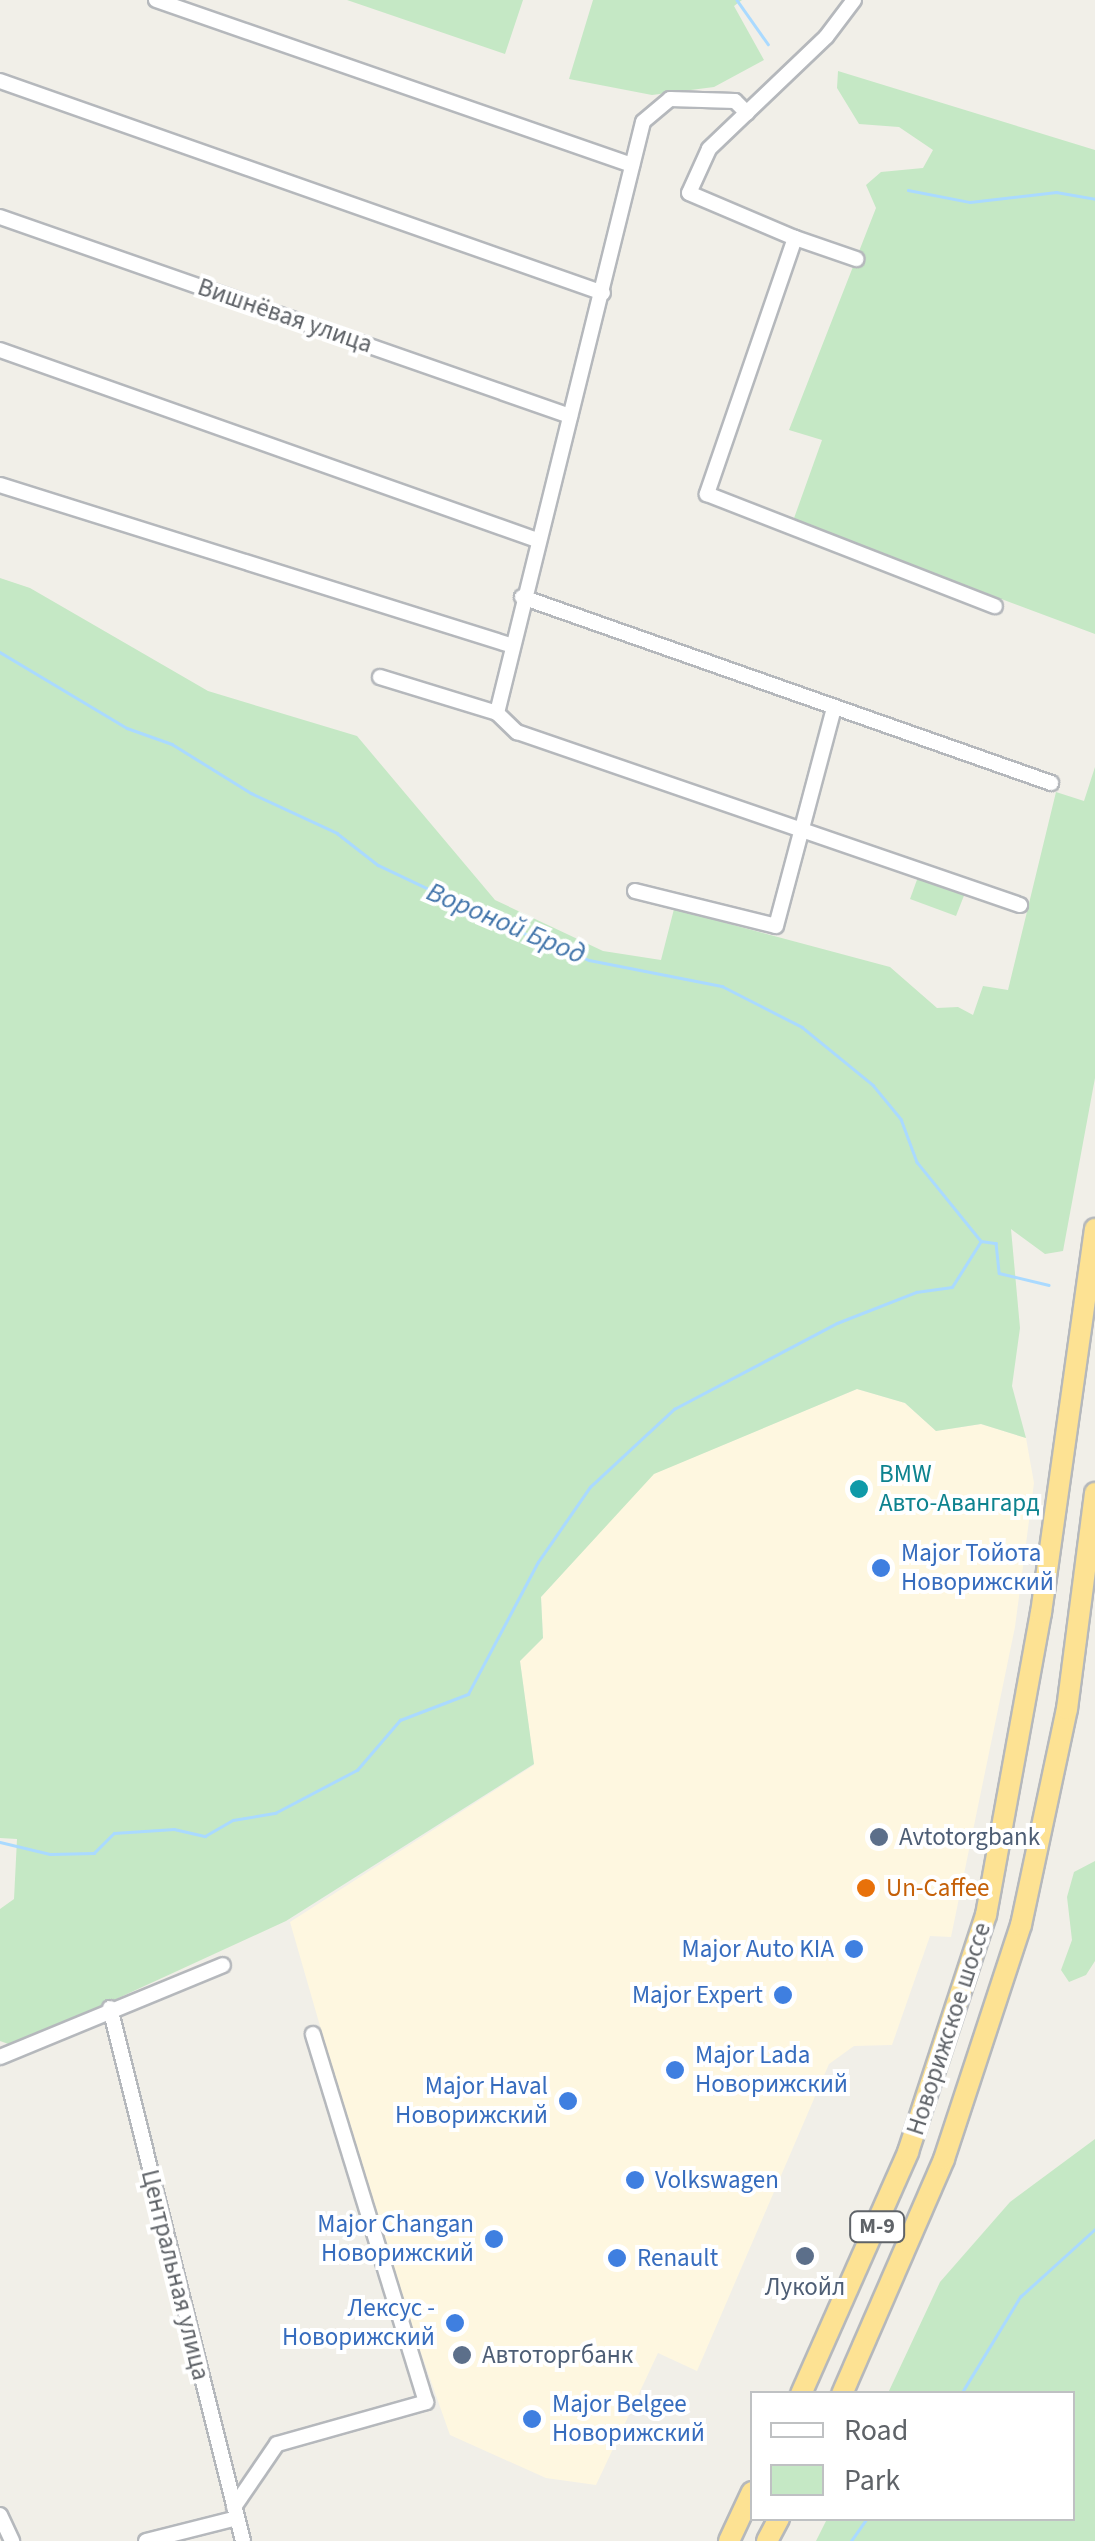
<!DOCTYPE html>
<meta charset="utf-8">
<style>
body{margin:0}
#map{position:relative;width:1095px;height:2541px;overflow:hidden;background:#f1efe8;font-family:"Source Sans 3",sans-serif}
div>[style]{position:absolute}
[style*='--x']{left:calc(var(--x)*1px);top:calc(var(--y)*1px);width:calc(var(--w)*1px);rotate:calc(var(--a)*1deg)}
.commercial>*{inset:0;background:#fef7e0}
.green>*{inset:0;background:#c5e8c5}
.stream>*{height:2.5px;margin:-1.25px;padding:0 1.25px;transform-origin:1.25px;border-radius:1.25px;background:#aadaff}
.roads{filter:drop-shadow(2px 0 #b5b8bc) drop-shadow(-2px 0 #b5b8bc) drop-shadow(0 2px #b5b8bc) drop-shadow(0 -2px #b5b8bc)}
.minor>*{height:14px;margin:-7px;padding:0 7px;transform-origin:7px;border-radius:7px;background:#fff}
.highway>*{height:20px;margin:-10px;padding:0 10px;transform-origin:10px;border-radius:10px;background:#fde293}
.dots>*{width:28px;height:28px;translate:-50% -50%;box-sizing:border-box;border:5px solid #fff;border-radius:50%}
span{translate:-50% -50%;white-space:nowrap;text-align:center;line-height:1.15;-webkit-text-stroke:8px #fff;paint-order:stroke}
.shield-label span{padding:2px 8px;background:#fff;border:2px solid;border-radius:8px;-webkit-text-stroke-width:0}
.shield-label{font-size:22px;color:#5f6368;font-weight:700}
.street-label{font-size:25px;color:#5f6368}
.culture-label{font-size:25px;color:#0d838f}
.left{translate:0 -50%;text-align:left}
.shop-label{font-size:25px;color:#366cbe}
.right{translate:-100% -50%;text-align:right}
.service-label{font-size:25px;color:#4e5e75}
.food-label{font-size:25px;color:#c56008}
.water-label{font-size:28px;color:#4174aa;font-style:italic}
.legend{position:absolute;left:750px;top:2391px;width:325px;height:130px;box-sizing:border-box;background:#fff;border:2px solid #bfc1c3;margin:0;padding:12px 18px;list-style:none;font-size:30px;color:#5f6368}
.legend li{display:flex;align-items:center;gap:20px;height:50px}
.legend b{width:50px;border:2px solid #bfc1c3}
</style>
<div id="map">
<div class="commercial">
<i style="clip-path:polygon(857px 1389px,905px 1403px,936px 1431px,981px 1424px,1026px 1438px,1034px 1483px,1015px 1627px,951px 1937px,930px 1936px,892px 2045px,854px 2046px,829px 2064px,697px 2371px,658px 2353px,596px 2485px,546px 2478px,450px 2435px,385px 2251px,290px 1922px,534px 1765px,520px 1661px,543px 1638px,541px 1597px,653px 1474px)"></i>
</div>
<div class="green">
<i style="clip-path:polygon(347px 0,523px 0,505px 54px)"></i>
<i style="clip-path:polygon(593px 0,742px 0,734px 6px,764px 60px,714px 87px,652px 95px,569px 79px)"></i>
<i style="clip-path:polygon(838px 71px,1095px 150px,1095px 634px,793px 521px,822px 440px,789px 430px,876px 208px,866px 185px,881px 172px,923px 168px,933px 150px,899px 127px,859px 124px,837px 88px)"></i>
<i style="clip-path:polygon(0 578px,30px 588px,208px 691px,357px 736px,495px 900px,603px 951px,661px 960px,674px 909px,890px 967px,937px 1008px,958px 1007px,973px 1015px,983px 986px,1008px 990px,1056px 792px,1084px 801px,1095px 767px,1095px 1078px,1063px 1251px,1045px 1254px,1011px 1229px,1020px 1328px,1012px 1386px,1026px 1438px,981px 1424px,936px 1431px,905px 1403px,857px 1389px,654px 1474px,541px 1597px,543px 1638px,520px 1661px,534px 1764px,286px 1921px,14px 2046px,0 2041px,0 1909px,14px 1899px,17px 1839px,0 1838px)"></i>
<i style="clip-path:polygon(918px 877px,965px 893px,956px 916px,910px 899px)"></i>
<i style="clip-path:polygon(1095px 1861px,1095px 1961px,1086px 1975px,1069px 1982px,1061px 1970px,1072px 1940px,1067px 1897px,1074px 1872px)"></i>
<i style="clip-path:polygon(1095px 2139px,1095px 2541px,816px 2541px,827px 2519px,1072px 2518px,1072px 2394px,888px 2393px,940px 2282px,1010px 2202px)"></i>
</div>
<div class="stream">
<i style="--x:737;--y:0;--w:54;--a:54.8"></i>
<i style="--x:908;--y:190;--w:63;--a:11"></i>
<i style="--x:970;--y:202;--w:87;--a:-6.6"></i>
<i style="--x:1056;--y:192;--w:40;--a:10"></i>
<i style="--x:0;--y:652;--w:148;--a:30.9"></i>
<i style="--x:127;--y:728;--w:48;--a:19.6"></i>
<i style="--x:172;--y:744;--w:93;--a:31.8"></i>
<i style="--x:251;--y:793;--w:95;--a:24.9"></i>
<i style="--x:337;--y:833;--w:52;--a:38"></i>
<i style="--x:378;--y:865;--w:137;--a:25.4"></i>
<i style="--x:502;--y:924;--w:94;--a:22.5"></i>
<i style="--x:589;--y:960;--w:136;--a:11.1"></i>
<i style="--x:722;--y:986;--w:90;--a:27.1"></i>
<i style="--x:802;--y:1027;--w:92;--a:39.2"></i>
<i style="--x:873;--y:1085;--w:44;--a:50.5"></i>
<i style="--x:901;--y:1119;--w:46;--a:69.6"></i>
<i style="--x:917;--y:1162;--w:102;--a:51"></i>
<i style="--x:981;--y:1241;--w:15;--a:8"></i>
<i style="--x:996;--y:1243;--w:30;--a:84"></i>
<i style="--x:999;--y:1273;--w:51;--a:13.5"></i>
<i style="--x:0;--y:1842;--w:51;--a:13.5"></i>
<i style="--x:50;--y:1854;--w:44;--a:-1.3"></i>
<i style="--x:94;--y:1853;--w:28;--a:-45"></i>
<i style="--x:114;--y:1833;--w:60;--a:-3.8"></i>
<i style="--x:174;--y:1829;--w:32;--a:13"></i>
<i style="--x:205;--y:1836;--w:32;--a:-30"></i>
<i style="--x:233;--y:1820;--w:43;--a:-9.5"></i>
<i style="--x:275;--y:1813;--w:93;--a:-27.7"></i>
<i style="--x:357;--y:1770;--w:66;--a:-49.3"></i>
<i style="--x:400;--y:1720;--w:73;--a:-20.9"></i>
<i style="--x:468;--y:1694;--w:149;--a:-62.1"></i>
<i style="--x:538;--y:1562;--w:91;--a:-55.3"></i>
<i style="--x:590;--y:1487;--w:115;--a:-42.9"></i>
<i style="--x:674;--y:1409;--w:184;--a:-27.8"></i>
<i style="--x:837;--y:1323;--w:85;--a:-21.4"></i>
<i style="--x:916;--y:1292;--w:36;--a:-8"></i>
<i style="--x:952;--y:1287;--w:54;--a:-57.8"></i>
<i style="--x:961;--y:2394;--w:114;--a:-58.7"></i>
<i style="--x:1020;--y:2297;--w:101;--a:-42.2"></i>
<i style="--x:851;--y:2541;--w:28;--a:-55"></i>
</div>
<div class="roads">
<div class="minor">
<i style="--x:156;--y:0;--w:504;--a:19.12"></i>
<i style="--x:854;--y:0;--w:46;--a:127.1"></i>
<i style="--x:826;--y:37;--w:162;--a:136.3"></i>
<i style="--x:709;--y:149;--w:48;--a:114.4"></i>
<i style="--x:689;--y:193;--w:115;--a:23"></i>
<i style="--x:795;--y:238;--w:271;--a:109"></i>
<i style="--x:707;--y:494;--w:309;--a:21.3"></i>
<i style="--x:0;--y:81;--w:639;--a:19.37"></i>
<i style="--x:747;--y:113;--w:17;--a:-135"></i>
<i style="--x:735;--y:101;--w:65;--a:-178.2"></i>
<i style="--x:670;--y:99;--w:35;--a:140"></i>
<i style="--x:643;--y:122;--w:609;--a:103.88"></i>
<i style="--x:497;--y:713;--w:28;--a:44"></i>
<i style="--x:517;--y:732;--w:532;--a:18.98"></i>
<i style="--x:0;--y:217;--w:604;--a:19.25"></i>
<i style="--x:795;--y:238;--w:65;--a:19"></i>
<i style="--x:0;--y:350;--w:570;--a:19.48"></i>
<i style="--x:0;--y:485;--w:535;--a:17.42"></i>
<i style="--x:522;--y:597;--w:561;--a:19.37"></i>
<i style="--x:380;--y:677;--w:122;--a:17.1"></i>
<i style="--x:635;--y:891;--w:145;--a:13.9"></i>
<i style="--x:776;--y:926;--w:226;--a:-75.1"></i>
<i style="--x:110;--y:2008;--w:549;--a:75.99"></i>
<i style="--x:0;--y:2057;--w:241;--a:-22.4"></i>
<i style="--x:234;--y:2507;--w:76;--a:-55.7"></i>
<i style="--x:277;--y:2444;--w:155;--a:-15.7"></i>
<i style="--x:426;--y:2402;--w:385;--a:-107.1"></i>
<i style="--x:0;--y:2515;--w:29;--a:65"></i>
<i style="--x:146;--y:2541;--w:94;--a:-14.2"></i>
</div>
<div class="highway">
<i style="--x:801;--y:2394;--w:265;--a:-66.1"></i>
<i style="--x:908;--y:2152;--w:250;--a:-71.8"></i>
<i style="--x:986;--y:1915;--w:307;--a:-79.7"></i>
<i style="--x:1041;--y:1613;--w:388;--a:-82"></i>
<i style="--x:842;--y:2394;--w:256;--a:-66.5"></i>
<i style="--x:944;--y:2159;--w:246;--a:-71.8"></i>
<i style="--x:1021;--y:1925;--w:221;--a:-78"></i>
<i style="--x:1067;--y:1709;--w:218;--a:-82.6"></i>
<i style="--x:729;--y:2541;--w:54;--a:-64.9"></i>
<i style="--x:767;--y:2541;--w:26;--a:-62"></i>
</div>
</div>
<div class="dots">
<i style="left:859px;top:1489px;background:#0f9aa8"></i>
<i style="left:881px;top:1568px;background:#3f7fe0"></i>
<i style="left:879px;top:1837px;background:#5c6f8a"></i>
<i style="left:866px;top:1888px;background:#e8710a"></i>
<i style="left:854px;top:1949px;background:#3f7fe0"></i>
<i style="left:783px;top:1995px;background:#3f7fe0"></i>
<i style="left:675px;top:2070px;background:#3f7fe0"></i>
<i style="left:568px;top:2101px;background:#3f7fe0"></i>
<i style="left:635px;top:2180px;background:#3f7fe0"></i>
<i style="left:494px;top:2239px;background:#3f7fe0"></i>
<i style="left:805px;top:2256px;background:#5c6f8a"></i>
<i style="left:617px;top:2258px;background:#3f7fe0"></i>
<i style="left:455px;top:2323px;background:#3f7fe0"></i>
<i style="left:462px;top:2355px;background:#5c6f8a"></i>
<i style="left:532px;top:2419px;background:#3f7fe0"></i>
</div>
<div class="shield-label">
<span style="left:877px;top:2227px">М-9</span>
</div>
<div class="street-label">
<span style="left:285px;top:316px;rotate:19deg">Вишнёвая улица</span>
<span style="left:949px;top:2029px;rotate:-72deg">Новорижское шоссе</span>
<span style="left:175px;top:2275px;rotate:76deg">Центральная улица</span>
</div>
<div class="culture-label">
<span class="left" style="left:879px;top:1489px">BMW<br>Авто-Авангард</span>
</div>
<div class="shop-label">
<span class="left" style="left:901px;top:1568px">Major Тойота<br>Новорижский</span>
<span class="right" style="left:834px;top:1949px">Major Auto KIA</span>
<span class="right" style="left:763px;top:1995px">Major Expert</span>
<span class="left" style="left:695px;top:2070px">Major Lada<br>Новорижский</span>
<span class="right" style="left:548px;top:2101px">Major Haval<br>Новорижский</span>
<span class="left" style="left:655px;top:2180px">Volkswagen</span>
<span class="right" style="left:474px;top:2239px">Major Changan<br>Новорижский</span>
<span class="left" style="left:637px;top:2258px">Renault</span>
<span class="right" style="left:435px;top:2323px">Лексус -<br>Новорижский</span>
<span class="left" style="left:552px;top:2419px">Major Belgee<br>Новорижский</span>
</div>
<div class="service-label">
<span class="left" style="left:899px;top:1837px">Avtotorgbank</span>
<span style="left:805px;top:2287px">Лукойл</span>
<span class="left" style="left:482px;top:2355px">Автоторгбанк</span>
</div>
<div class="food-label">
<span class="left" style="left:886px;top:1888px">Un-Caffee</span>
</div>
<div class="water-label">
<span style="left:506px;top:923px;rotate:23deg">Вороной Брод</span>
</div>
<ul class="legend">
<li><b style="height:12px;background:#fff"></b>Road</li>
<li><b style="height:28px;background:#c5e8c5"></b>Park</li>
</ul>
</div>
